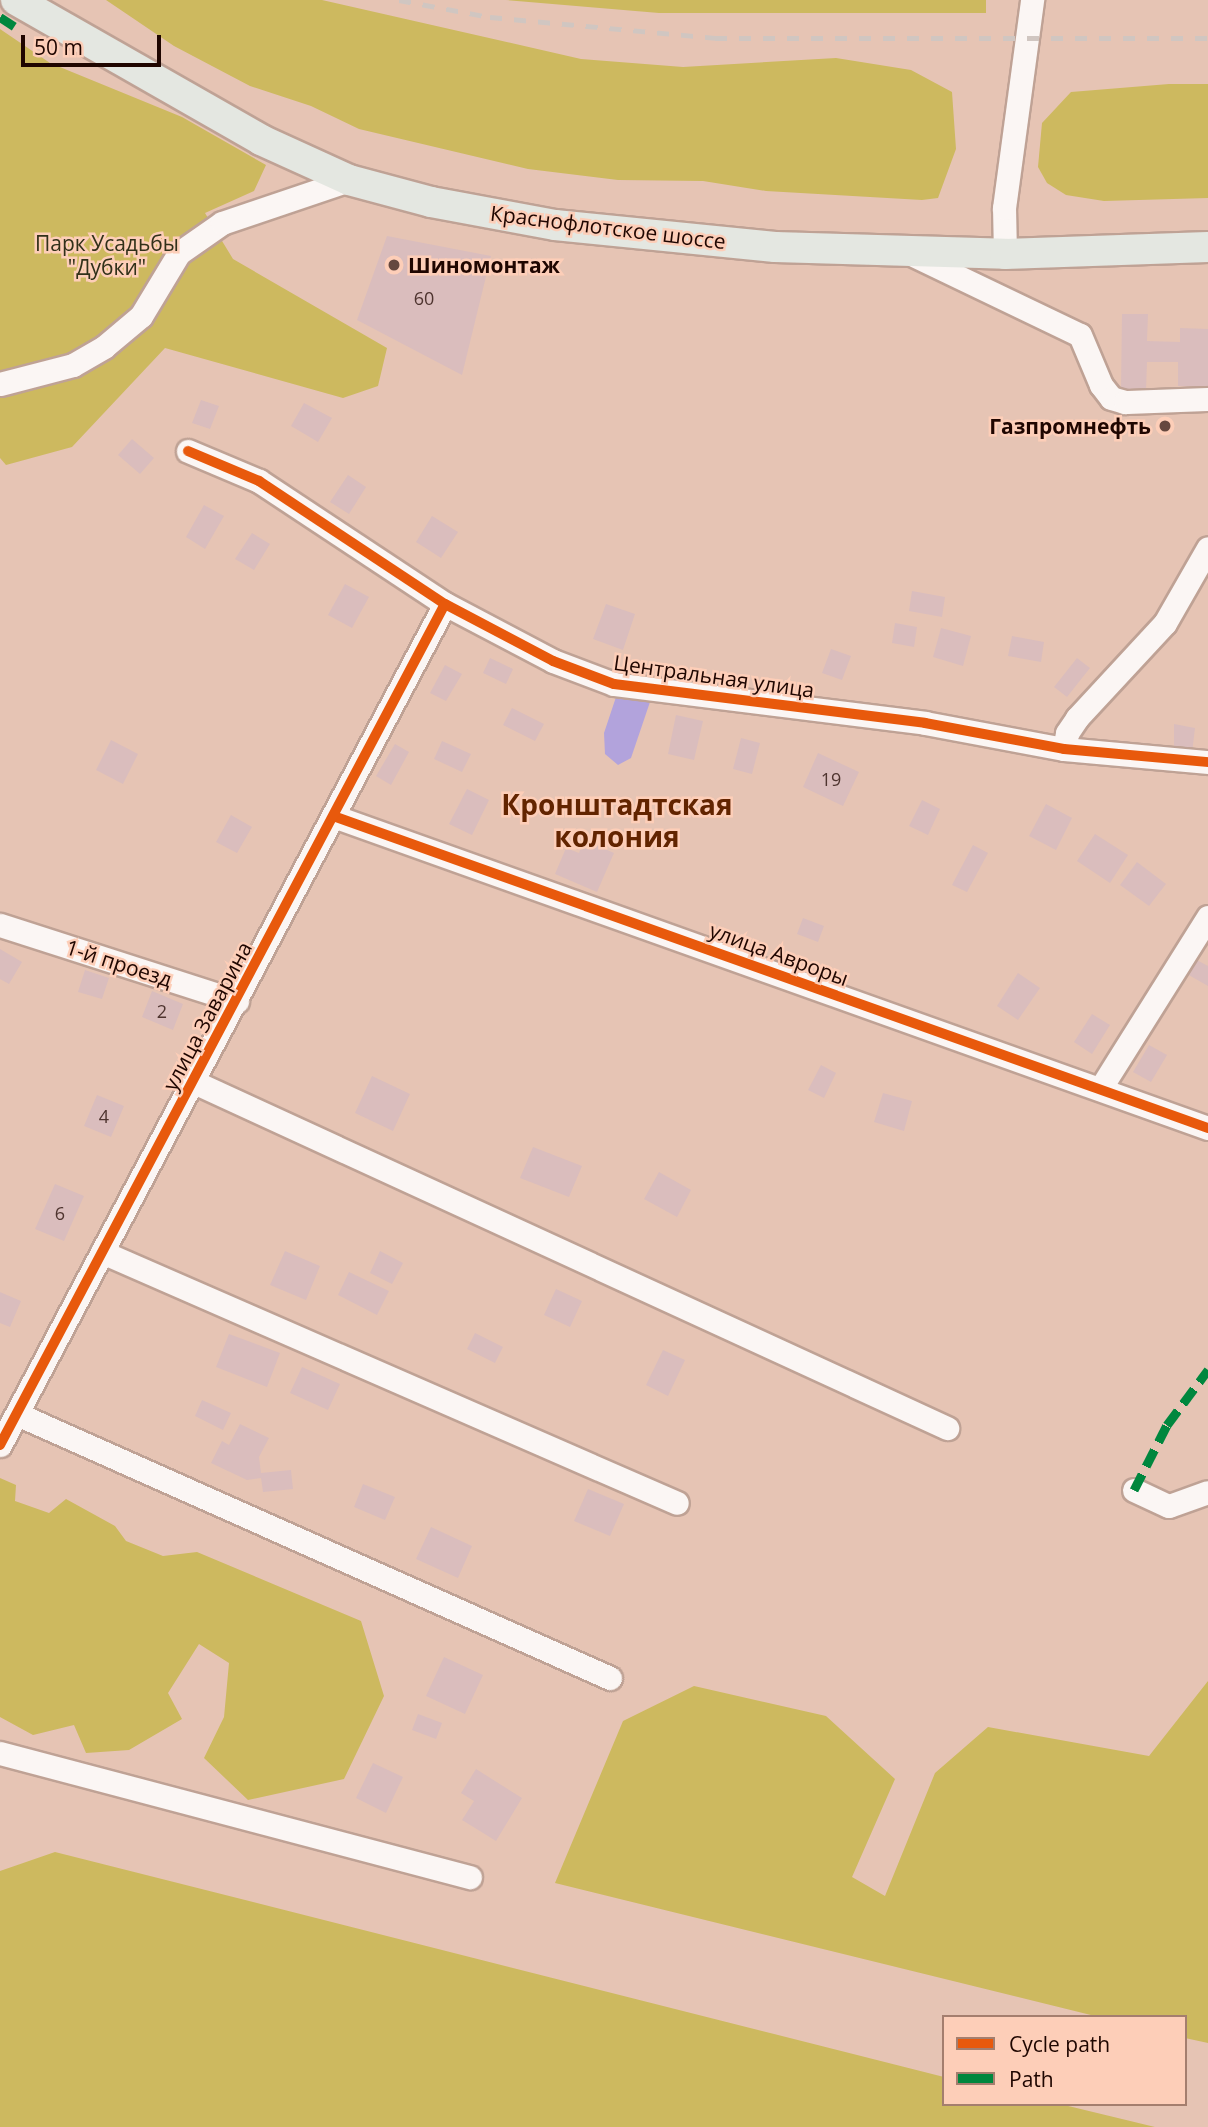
<!DOCTYPE html>
<meta charset="utf-8">
<style>
body{margin:0}
#map{position:relative;width:1208px;height:2127px;overflow:hidden;background:#e6c4b4;font-family:"Open Sans",sans-serif}
div>[style]{position:absolute}
[style*='--x']{left:calc(var(--x)*1px);top:calc(var(--y)*1px);width:calc(var(--w)*1px);rotate:calc(var(--a)*1deg)}
.green>*{inset:0;background:#cdb95f}
.water>*{inset:0;background:#b2a3dc}
.building>*{inset:0;background:#dabdbd}
.roads{filter:drop-shadow(2px 0 #bfa295) drop-shadow(-2px 0 #bfa295) drop-shadow(0 2px #bfa295) drop-shadow(0 -2px #bfa295)}
.minor>*{height:23px;margin:-11.5px;padding:0 11.5px;transform-origin:11.5px;border-radius:11.5px;background:#fbf6f4}
.major>*{height:30px;margin:-15px;padding:0 15px;transform-origin:15px;border-radius:15px;background:#e4e7e1}
.rail>*{height:5px;margin-top:-2.5px;transform-origin:0;background:repeating-linear-gradient(90deg,#d0c6c1 0 12px,transparent 0 24px)}
.quiet>*{height:9px;margin-top:-4.5px;transform-origin:0;background:repeating-linear-gradient(90deg,#00873e 0 18px,transparent 0 27px)}
.cycleway>*{height:10px;margin:-5px;padding:0 5px;transform-origin:5px;border-radius:5px;background:#e8590c}
.dots>*{width:19px;height:19px;translate:-50% -50%;box-sizing:border-box;border:4px solid #fdceb8;border-radius:50%}
span{translate:-50% -50%;white-space:nowrap;text-align:center;line-height:1.15;-webkit-text-stroke:5px #fdceb8;paint-order:stroke}
.number-label{font-size:18px;color:#4e342f}
.number-label span{-webkit-text-stroke-width:0}
.street-label{font-size:21px;color:#1f0600}
.park-label{font-size:21px;color:#313019}
.poi-label{font-size:21px;color:#1f0600;font-weight:700}
.left{translate:0 -50%;text-align:left}
.right{translate:-100% -50%;text-align:right}
.district-label{font-size:28px;color:#622400;font-weight:700}
.legend{position:absolute;left:942px;top:2015px;width:245px;height:91px;box-sizing:border-box;background:#fdceb8;border:2px solid #a47e6e;margin:0;padding:9px 12px;list-style:none;font-size:21px;color:#1f0600}
.legend li{display:flex;align-items:center;gap:14px;height:35px}
.legend b{width:35px;border:2px solid #a47e6e}
.scale{position:absolute;left:21px;top:35px;width:140px;height:32px;box-sizing:border-box;border:4px solid #1f0600;border-top:0;padding-left:9px;font-size:21px;line-height:24px;white-space:nowrap;color:#1f0600;-webkit-text-stroke:5px #fdceb8;paint-order:stroke}
</style>
<div id="map">
<div class="green">
<i style="clip-path:polygon(106px 0,322px 0,581px 59px,683px 67px,836px 58px,911px 70px,952px 92px,956px 149px,938px 198px,922px 200px,766px 191px,703px 181px,618px 180px,528px 169px,359px 129px,311px 106px,250px 86px,174px 46px)"></i>
<i style="clip-path:polygon(506px 0,986px 0,986px 13px,659px 13px)"></i>
<i style="clip-path:polygon(0 29px,50px 63px,182px 117px,266px 165px,254px 191px,205px 213px,233px 259px,387px 348px,378px 386px,343px 398px,165px 348px,72px 447px,6px 465px,0 458px)"></i>
<i style="clip-path:polygon(1169px 84px,1208px 84px,1208px 198px,1104px 201px,1066px 195px,1047px 183px,1038px 167px,1042px 123px,1071px 92px)"></i>
<i style="clip-path:polygon(0 1478px,16px 1485px,15px 1501px,49px 1513px,66px 1499px,115px 1526px,126px 1541px,163px 1556px,197px 1552px,361px 1621px,384px 1696px,344px 1779px,248px 1800px,204px 1758px,224px 1717px,229px 1663px,199px 1644px,168px 1693px,182px 1719px,129px 1750px,86px 1753px,74px 1725px,33px 1735px,0 1717px)"></i>
<i style="clip-path:polygon(1208px 1681px,1208px 2043px,1185px 2038px,1185px 2017px,1099px 2017px,555px 1883px,623px 1721px,694px 1686px,826px 1716px,895px 1779px,852px 1877px,885px 1896px,935px 1773px,988px 1727px,1149px 1756px)"></i>
<i style="clip-path:polygon(55px 1852px,944px 2077px,944px 2104px,1060px 2104px,1155px 2127px,0 2127px,0 1871px)"></i>
</div>
<div class="water">
<i style="clip-path:polygon(616px 697px,651px 699px,631px 758px,618px 765px,605px 754px,604px 733px)"></i>
</div>
<div class="building">
<i style="clip-path:polygon(387px 236px,491px 256px,462px 375px,357px 320px)"></i>
<i style="clip-path:polygon(1122px 314px,1148px 314px,1147px 341px,1180px 342px,1180px 328px,1208px 329px,1208px 387px,1178px 386px,1178px 362px,1147px 362px,1146px 390px,1121px 389px)"></i>
<i style="clip-path:polygon(201px 400px,219px 406px,210px 429px,192px 423px)"></i>
<i style="clip-path:polygon(304px 403px,332px 418px,318px 442px,291px 426px)"></i>
<i style="clip-path:polygon(132px 439px,154px 458px,140px 474px,118px 455px)"></i>
<i style="clip-path:polygon(348px 475px,366px 487px,349px 514px,330px 502px)"></i>
<i style="clip-path:polygon(204px 505px,224px 516px,205px 549px,186px 537px)"></i>
<i style="clip-path:polygon(432px 516px,458px 532px,441px 558px,416px 542px)"></i>
<i style="clip-path:polygon(252px 533px,270px 544px,254px 570px,235px 559px)"></i>
<i style="clip-path:polygon(345px 584px,369px 597px,352px 628px,328px 615px)"></i>
<i style="clip-path:polygon(912px 591px,945px 597px,942px 617px,909px 611px)"></i>
<i style="clip-path:polygon(606px 604px,635px 614px,623px 650px,593px 639px)"></i>
<i style="clip-path:polygon(895px 623px,917px 627px,914px 647px,892px 643px)"></i>
<i style="clip-path:polygon(941px 628px,971px 636px,963px 666px,933px 657px)"></i>
<i style="clip-path:polygon(1012px 636px,1044px 642px,1041px 662px,1008px 656px)"></i>
<i style="clip-path:polygon(831px 649px,851px 656px,842px 680px,822px 673px)"></i>
<i style="clip-path:polygon(490px 658px,513px 669px,506px 684px,483px 673px)"></i>
<i style="clip-path:polygon(1077px 658px,1090px 668px,1067px 697px,1054px 687px)"></i>
<i style="clip-path:polygon(445px 665px,462px 674px,446px 701px,430px 693px)"></i>
<i style="clip-path:polygon(512px 708px,544px 724px,535px 741px,503px 725px)"></i>
<i style="clip-path:polygon(676px 715px,703px 721px,694px 760px,668px 754px)"></i>
<i style="clip-path:polygon(1174px 724px,1195px 728px,1192px 753px,1174px 751px)"></i>
<i style="clip-path:polygon(741px 738px,760px 743px,752px 774px,733px 769px)"></i>
<i style="clip-path:polygon(111px 740px,138px 754px,123px 784px,96px 770px)"></i>
<i style="clip-path:polygon(442px 741px,471px 754px,462px 772px,434px 759px)"></i>
<i style="clip-path:polygon(395px 744px,409px 752px,391px 785px,376px 776px)"></i>
<i style="clip-path:polygon(818px 753px,859px 772px,843px 806px,803px 787px)"></i>
<i style="clip-path:polygon(467px 789px,489px 800px,472px 835px,449px 824px)"></i>
<i style="clip-path:polygon(922px 800px,940px 809px,928px 835px,909px 826px)"></i>
<i style="clip-path:polygon(1046px 804px,1072px 818px,1056px 850px,1029px 836px)"></i>
<i style="clip-path:polygon(231px 815px,252px 827px,237px 853px,216px 842px)"></i>
<i style="clip-path:polygon(1095px 834px,1128px 855px,1110px 883px,1077px 861px)"></i>
<i style="clip-path:polygon(584px 840px,614px 853px,597px 892px,555px 874px,566px 848px,579px 853px)"></i>
<i style="clip-path:polygon(973px 845px,988px 853px,967px 892px,952px 885px)"></i>
<i style="clip-path:polygon(1137px 862px,1166px 884px,1149px 906px,1120px 885px)"></i>
<i style="clip-path:polygon(803px 918px,824px 926px,818px 942px,797px 934px)"></i>
<i style="clip-path:polygon(0 949px,22px 962px,9px 984px,0 979px)"></i>
<i style="clip-path:polygon(1195px 959px,1208px 966px,1208px 986px,1187px 974px)"></i>
<i style="clip-path:polygon(85px 970px,109px 978px,102px 999px,78px 992px)"></i>
<i style="clip-path:polygon(1018px 973px,1040px 988px,1018px 1020px,997px 1006px)"></i>
<i style="clip-path:polygon(152px 991px,183px 1004px,173px 1030px,142px 1017px)"></i>
<i style="clip-path:polygon(1092px 1014px,1110px 1025px,1092px 1054px,1074px 1042px)"></i>
<i style="clip-path:polygon(1149px 1045px,1167px 1055px,1151px 1082px,1133px 1072px)"></i>
<i style="clip-path:polygon(821px 1065px,836px 1073px,824px 1098px,808px 1090px)"></i>
<i style="clip-path:polygon(372px 1076px,410px 1094px,393px 1131px,355px 1113px)"></i>
<i style="clip-path:polygon(883px 1093px,912px 1101px,904px 1131px,874px 1122px)"></i>
<i style="clip-path:polygon(97px 1095px,124px 1106px,111px 1137px,84px 1126px)"></i>
<i style="clip-path:polygon(533px 1147px,582px 1166px,569px 1197px,520px 1178px)"></i>
<i style="clip-path:polygon(659px 1172px,691px 1190px,677px 1217px,644px 1199px)"></i>
<i style="clip-path:polygon(55px 1184px,84px 1196px,64px 1241px,35px 1229px)"></i>
<i style="clip-path:polygon(285px 1251px,320px 1266px,306px 1300px,270px 1285px)"></i>
<i style="clip-path:polygon(380px 1251px,403px 1263px,392px 1284px,370px 1273px)"></i>
<i style="clip-path:polygon(349px 1272px,389px 1291px,377px 1315px,338px 1295px)"></i>
<i style="clip-path:polygon(556px 1289px,582px 1301px,570px 1327px,544px 1315px)"></i>
<i style="clip-path:polygon(0 1292px,21px 1301px,10px 1327px,0 1323px)"></i>
<i style="clip-path:polygon(475px 1333px,503px 1347px,495px 1363px,467px 1349px)"></i>
<i style="clip-path:polygon(229px 1334px,280px 1353px,267px 1387px,216px 1367px)"></i>
<i style="clip-path:polygon(663px 1350px,685px 1360px,668px 1396px,646px 1385px)"></i>
<i style="clip-path:polygon(302px 1367px,340px 1384px,328px 1410px,290px 1393px)"></i>
<i style="clip-path:polygon(202px 1400px,231px 1413px,223px 1430px,195px 1416px)"></i>
<i style="clip-path:polygon(240px 1424px,269px 1438px,259px 1457px,261px 1473px,291px 1470px,293px 1489px,263px 1492px,261px 1478px,247px 1480px,211px 1463px,222px 1441px,229px 1445px)"></i>
<i style="clip-path:polygon(363px 1484px,395px 1497px,385px 1520px,354px 1507px)"></i>
<i style="clip-path:polygon(588px 1489px,624px 1504px,610px 1536px,574px 1521px)"></i>
<i style="clip-path:polygon(431px 1527px,472px 1546px,458px 1578px,416px 1559px)"></i>
<i style="clip-path:polygon(444px 1657px,483px 1675px,465px 1714px,426px 1696px)"></i>
<i style="clip-path:polygon(418px 1714px,442px 1723px,436px 1739px,412px 1730px)"></i>
<i style="clip-path:polygon(373px 1763px,403px 1777px,386px 1813px,356px 1798px)"></i>
<i style="clip-path:polygon(476px 1769px,522px 1798px,496px 1841px,462px 1820px,474px 1801px,461px 1793px)"></i>
</div>
<div class="roads">
<div class="minor">
<i style="--x:911;--y:254;--w:187;--a:25.6"></i>
<i style="--x:1080;--y:335;--w:54;--a:67.2"></i>
<i style="--x:1101;--y:385;--w:16;--a:52"></i>
<i style="--x:1111;--y:398;--w:15;--a:16"></i>
<i style="--x:1125;--y:402;--w:83;--a:-2.1"></i>
<i style="--x:1005;--y:254;--w:46;--a:-91.2"></i>
<i style="--x:1004;--y:208;--w:210;--a:-82.3"></i>
<i style="--x:0;--y:384;--w:75;--a:-14.6"></i>
<i style="--x:73;--y:365;--w:36;--a:-30"></i>
<i style="--x:104;--y:347;--w:48;--a:-40"></i>
<i style="--x:141;--y:316;--w:74;--a:-58.9"></i>
<i style="--x:179;--y:253;--w:52;--a:-34.9"></i>
<i style="--x:222;--y:223;--w:134;--a:-18.7"></i>
<i style="--x:188;--y:451;--w:77;--a:22.9"></i>
<i style="--x:259;--y:481;--w:223;--a:33.5"></i>
<i style="--x:445;--y:604;--w:122;--a:27.8"></i>
<i style="--x:553;--y:661;--w:65;--a:20.7"></i>
<i style="--x:614;--y:684;--w:313;--a:7.1"></i>
<i style="--x:925;--y:723;--w:141;--a:10.6"></i>
<i style="--x:1064;--y:749;--w:145;--a:5.2"></i>
<i style="--x:1064;--y:749;--w:16;--a:-79"></i>
<i style="--x:1067;--y:733;--w:18;--a:-56"></i>
<i style="--x:1077;--y:718;--w:129;--a:-47.2"></i>
<i style="--x:1165;--y:623;--w:86;--a:-60.2"></i>
<i style="--x:336;--y:817;--w:926;--a:19.63"></i>
<i style="--x:0;--y:925;--w:249;--a:17.8"></i>
<i style="--x:194;--y:1082;--w:829;--a:24.68"></i>
<i style="--x:1100;--y:1089;--w:203;--a:-57.9"></i>
<i style="--x:102;--y:1252;--w:627;--a:23.58"></i>
<i style="--x:17;--y:1414;--w:649;--a:24"></i>
<i style="--x:0;--y:1445;--w:951;--a:-62.12"></i>
<i style="--x:1134;--y:1490;--w:38;--a:25"></i>
<i style="--x:1169;--y:1506;--w:41;--a:-19.7"></i>
<i style="--x:0;--y:1753;--w:486;--a:14.8"></i>
</div>
<div class="major">
<i style="--x:16;--y:0;--w:282;--a:29.7"></i>
<i style="--x:261;--y:140;--w:97;--a:24.4"></i>
<i style="--x:349;--y:180;--w:85;--a:15"></i>
<i style="--x:431;--y:202;--w:126;--a:10.5"></i>
<i style="--x:555;--y:225;--w:221;--a:5.7"></i>
<i style="--x:775;--y:247;--w:230;--a:1.7"></i>
<i style="--x:1005;--y:254;--w:203;--a:-2"></i>
</div>
</div>
<div class="rail">
<i style="--x:399;--y:0;--w:93;--a:10.6"></i>
<i style="--x:490;--y:17;--w:226;--a:5.3"></i>
<i style="--x:715;--y:38;--w:493;--a:0"></i>
</div>
<div class="quiet">
<i style="--x:0;--y:17;--w:17;--a:33"></i>
<i style="--x:1134;--y:1490;--w:73;--a:-63.1"></i>
<i style="--x:1167;--y:1425;--w:69;--a:-53.3"></i>
</div>
<div class="cycleway">
<i style="--x:188;--y:451;--w:77;--a:22.9"></i>
<i style="--x:259;--y:481;--w:223;--a:33.5"></i>
<i style="--x:445;--y:604;--w:122;--a:27.8"></i>
<i style="--x:553;--y:661;--w:65;--a:20.7"></i>
<i style="--x:614;--y:684;--w:313;--a:7.1"></i>
<i style="--x:925;--y:723;--w:141;--a:10.6"></i>
<i style="--x:1064;--y:749;--w:145;--a:5.2"></i>
<i style="--x:336;--y:817;--w:926;--a:19.63"></i>
<i style="--x:0;--y:1445;--w:951;--a:-62.12"></i>
</div>
<div class="dots">
<i style="left:394px;top:265px;background:#65483f"></i>
<i style="left:1165px;top:426px;background:#65483f"></i>
</div>
<div class="number-label">
<span style="left:424px;top:298px">60</span>
<span style="left:831px;top:779px">19</span>
<span style="left:162px;top:1011px">2</span>
<span style="left:104px;top:1116px">4</span>
<span style="left:60px;top:1213px">6</span>
</div>
<div class="street-label">
<span style="left:608px;top:227px;rotate:7deg">Краснофлотское шоссе</span>
<span style="left:714px;top:676px;rotate:8deg">Центральная улица</span>
<span style="left:779px;top:954px;rotate:20deg">улица Авроры</span>
<span style="left:119px;top:963px;rotate:18deg">1-й проезд</span>
<span style="left:207px;top:1016px;rotate:-62deg">улица Заварина</span>
</div>
<div class="park-label">
<span style="left:107px;top:255px">Парк Усадьбы<br>"Дубки"</span>
</div>
<div class="poi-label">
<span class="left" style="left:408px;top:265px">Шиномонтаж</span>
<span class="right" style="left:1151px;top:426px">Газпромнефть</span>
</div>
<div class="district-label">
<span style="left:617px;top:820px">Кронштадтская<br>колония</span>
</div>
<ul class="legend">
<li><b style="height:9px;background:#e8590c"></b>Cycle path</li>
<li><b style="height:9px;background:#00873e"></b>Path</li>
</ul>
<div class="scale">50 m</div>
</div>
